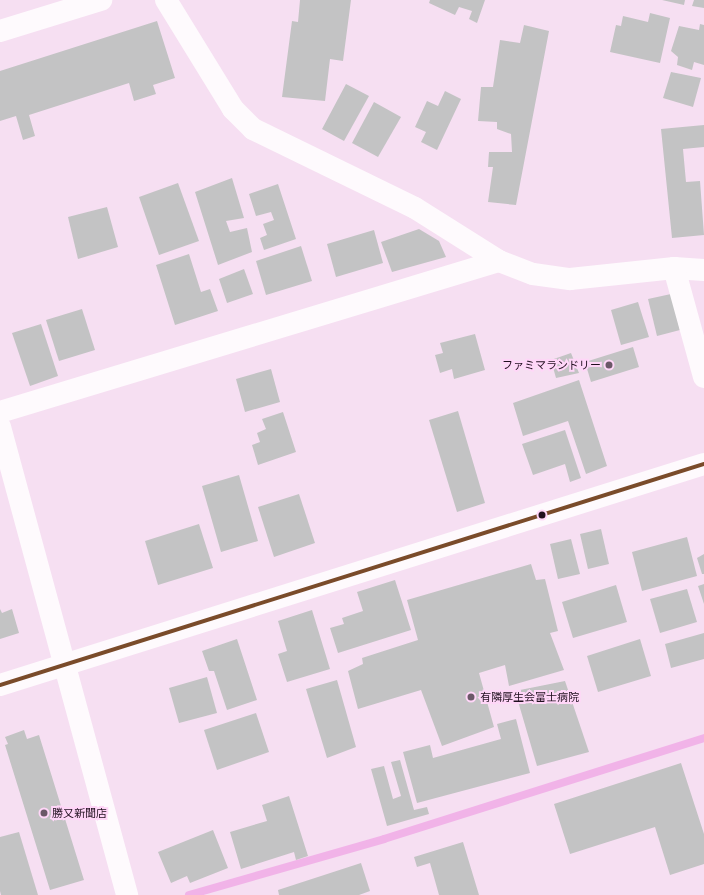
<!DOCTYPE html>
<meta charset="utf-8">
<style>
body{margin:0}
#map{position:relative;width:704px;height:895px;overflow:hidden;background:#f6dff2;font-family:"Public Sans","Noto Sans JP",sans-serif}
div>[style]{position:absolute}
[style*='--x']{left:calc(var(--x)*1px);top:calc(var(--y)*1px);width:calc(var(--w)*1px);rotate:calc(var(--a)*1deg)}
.stream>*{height:8px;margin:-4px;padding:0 4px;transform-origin:4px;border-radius:4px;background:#f1b3e8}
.building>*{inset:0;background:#c3c3c4}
.minor>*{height:22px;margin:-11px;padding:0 11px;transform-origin:11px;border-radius:11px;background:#fefafd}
.bus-1>*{height:4px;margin:-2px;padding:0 2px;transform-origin:2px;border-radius:2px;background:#7a4b2a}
.dots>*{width:11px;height:11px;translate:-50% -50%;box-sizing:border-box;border:2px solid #ffd6f8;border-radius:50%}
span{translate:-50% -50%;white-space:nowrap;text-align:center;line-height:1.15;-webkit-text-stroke:4px #ffd6f8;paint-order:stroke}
.poi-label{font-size:11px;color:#200f1e}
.right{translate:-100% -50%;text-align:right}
.left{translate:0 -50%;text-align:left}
</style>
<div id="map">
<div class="stream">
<i style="--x:189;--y:895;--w:203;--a:-16"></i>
<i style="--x:384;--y:839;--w:336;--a:-17.5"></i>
</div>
<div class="building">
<i style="clip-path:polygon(300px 0,351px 0,343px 61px,330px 59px,325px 101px,282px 97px,292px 21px,298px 22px)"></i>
<i style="clip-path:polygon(430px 0,485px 0,477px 23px,469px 19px,472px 11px,459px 7px,455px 15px,429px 3px)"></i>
<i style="clip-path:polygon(662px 0,685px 0,684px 5px)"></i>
<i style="clip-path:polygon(694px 0,704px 0,704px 8px,692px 6px)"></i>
<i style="clip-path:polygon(650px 13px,670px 18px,660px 63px,610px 52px,616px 25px,621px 26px,623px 16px,648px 22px)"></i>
<i style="clip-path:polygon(157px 21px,175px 78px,153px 85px,156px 94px,134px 101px,129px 83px,29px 115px,35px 136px,23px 140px,16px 116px,0 121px,0 71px)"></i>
<i style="clip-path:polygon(700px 24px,704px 25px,704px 65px,694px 62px,692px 70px,677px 65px,678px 57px,671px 51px,679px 26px,699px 30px)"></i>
<i style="clip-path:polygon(524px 25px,549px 31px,516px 205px,488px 202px,493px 167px,488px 167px,489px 152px,512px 152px,511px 134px,497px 129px,497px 122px,478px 121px,481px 87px,493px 87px,500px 40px,520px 43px)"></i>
<i style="clip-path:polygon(671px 72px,701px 78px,693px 107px,663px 98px)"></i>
<i style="clip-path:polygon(346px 84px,369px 96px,344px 141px,322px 129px)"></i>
<i style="clip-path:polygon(445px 91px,461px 99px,437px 150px,421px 142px,426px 132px,415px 127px,427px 101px,438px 106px)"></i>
<i style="clip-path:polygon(374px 102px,401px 117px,378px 157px,352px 143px)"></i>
<i style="clip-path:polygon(704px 125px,704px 147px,683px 149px,686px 182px,700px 181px,704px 235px,672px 238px,661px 129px)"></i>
<i style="clip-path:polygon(232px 178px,244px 218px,226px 221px,230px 232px,247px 228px,252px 252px,218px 265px,195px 192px)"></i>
<i style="clip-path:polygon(178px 183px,199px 241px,159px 255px,139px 197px)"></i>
<i style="clip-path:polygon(278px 184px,296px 239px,264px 250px,260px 238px,267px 235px,263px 224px,274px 220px,271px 212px,256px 216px,249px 194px)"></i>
<i style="clip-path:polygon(107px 207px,118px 247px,78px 259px,68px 217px)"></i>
<i style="clip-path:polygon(419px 229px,439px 241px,446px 257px,392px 272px,381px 242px)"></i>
<i style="clip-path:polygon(374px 230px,383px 263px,336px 277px,327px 244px)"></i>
<i style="clip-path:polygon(301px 246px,312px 281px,266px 295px,256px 261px)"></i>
<i style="clip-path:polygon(189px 254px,201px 292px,210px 289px,218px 311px,175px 325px,156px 265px)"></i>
<i style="clip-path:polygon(244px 269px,253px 294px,227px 303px,219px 279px)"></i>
<i style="clip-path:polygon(671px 294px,680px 330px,657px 336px,648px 299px)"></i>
<i style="clip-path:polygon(638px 302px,649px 337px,621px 345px,611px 310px)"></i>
<i style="clip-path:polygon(82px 309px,95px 350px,59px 361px,46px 320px)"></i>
<i style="clip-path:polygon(41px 324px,58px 376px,30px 386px,12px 333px)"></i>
<i style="clip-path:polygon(475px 334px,485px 370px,454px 379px,452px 369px,440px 373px,435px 355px,443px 353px,440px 343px)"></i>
<i style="clip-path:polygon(633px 347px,639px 367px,591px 382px,585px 362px)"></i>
<i style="clip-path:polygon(571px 353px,579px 373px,556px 378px,551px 360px)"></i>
<i style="clip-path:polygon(271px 369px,280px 402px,245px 412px,236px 379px)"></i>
<i style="clip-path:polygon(579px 380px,607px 466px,586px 474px,568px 421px,523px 436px,513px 403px)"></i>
<i style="clip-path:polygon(458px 411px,485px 503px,457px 512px,429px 420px)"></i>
<i style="clip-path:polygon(283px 412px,296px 452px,258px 465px,252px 445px,260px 442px,257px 433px,266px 429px,262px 419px)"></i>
<i style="clip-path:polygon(565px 430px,581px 478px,570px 482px,565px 464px,533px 475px,522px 444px)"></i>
<i style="clip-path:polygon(239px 475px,258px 541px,221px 552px,202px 486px)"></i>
<i style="clip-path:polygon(299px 494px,315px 543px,274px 557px,258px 507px)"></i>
<i style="clip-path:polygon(199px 524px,213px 568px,158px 585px,145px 541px)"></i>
<i style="clip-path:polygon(601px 529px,609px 564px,588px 569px,580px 534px)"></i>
<i style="clip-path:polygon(687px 537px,697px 576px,642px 591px,632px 552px)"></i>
<i style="clip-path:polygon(571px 539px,580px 574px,558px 579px,550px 544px)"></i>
<i style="clip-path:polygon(704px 554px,704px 574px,702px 574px,697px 558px)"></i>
<i style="clip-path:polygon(531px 564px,536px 580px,545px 579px,558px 631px,550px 633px,564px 670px,509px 686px,505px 665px,479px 673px,494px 727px,442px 746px,421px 690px,358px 709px,348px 671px,363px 664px,362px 658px,418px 640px,407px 600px)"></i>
<i style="clip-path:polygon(395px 580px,411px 630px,338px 653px,330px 628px,344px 624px,342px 618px,363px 611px,357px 592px)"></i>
<i style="clip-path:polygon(704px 584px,704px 604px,698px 586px)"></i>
<i style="clip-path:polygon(616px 585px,627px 622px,573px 638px,562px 602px)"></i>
<i style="clip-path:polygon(687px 589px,697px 622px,660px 633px,650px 599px)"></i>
<i style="clip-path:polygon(0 609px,2px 613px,12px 609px,19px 633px,0 639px)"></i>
<i style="clip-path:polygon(312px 610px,330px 669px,287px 682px,278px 654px,287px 651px,278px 621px)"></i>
<i style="clip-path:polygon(704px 633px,704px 659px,671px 668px,665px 644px)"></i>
<i style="clip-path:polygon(237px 639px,257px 700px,227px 710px,214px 671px,209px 671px,202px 651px)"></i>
<i style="clip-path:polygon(640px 639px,651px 676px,598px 692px,587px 656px)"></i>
<i style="clip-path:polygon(207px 677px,217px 713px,179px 723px,169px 688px)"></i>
<i style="clip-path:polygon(337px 680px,356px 747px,327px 758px,306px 689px)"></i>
<i style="clip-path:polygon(565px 681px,589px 752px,537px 766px,515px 691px)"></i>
<i style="clip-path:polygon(256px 713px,269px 752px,217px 770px,204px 730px)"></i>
<i style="clip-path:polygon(516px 719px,530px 773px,417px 803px,403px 752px,430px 745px,433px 758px,501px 739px,497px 724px)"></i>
<i style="clip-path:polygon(24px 730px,27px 739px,39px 735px,84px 880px,50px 890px,5px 745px,8px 744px,5px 737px)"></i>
<i style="clip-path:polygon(400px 760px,414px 810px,427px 807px,429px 814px,387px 826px,371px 769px,384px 766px,393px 799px,401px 796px,391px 762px)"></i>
<i style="clip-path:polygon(681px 763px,704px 834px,704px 864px,670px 875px,655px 827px,570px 854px,554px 804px)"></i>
<i style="clip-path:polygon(289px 796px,308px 856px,296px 860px,294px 852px,241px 869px,230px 832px,267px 821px,262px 805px)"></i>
<i style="clip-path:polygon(213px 830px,228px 868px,190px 883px,187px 876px,171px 883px,158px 852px)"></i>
<i style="clip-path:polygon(19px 832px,38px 895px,1px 895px,0 891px,0 837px)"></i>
<i style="clip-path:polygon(463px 842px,479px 895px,439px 895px,430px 863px,417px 867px,414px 857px)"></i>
<i style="clip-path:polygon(361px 863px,370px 891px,359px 895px,279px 895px,278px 890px)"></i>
</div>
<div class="minor">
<i style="--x:166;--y:0;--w:128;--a:58.4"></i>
<i style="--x:233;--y:109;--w:28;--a:45"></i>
<i style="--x:253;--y:129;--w:180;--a:26"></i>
<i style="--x:415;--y:208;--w:99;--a:32.2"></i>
<i style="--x:499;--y:261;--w:36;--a:21"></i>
<i style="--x:533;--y:274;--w:37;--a:8"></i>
<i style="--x:570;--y:279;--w:105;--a:-6"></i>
<i style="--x:674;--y:268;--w:30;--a:4"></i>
<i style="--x:0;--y:31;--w:106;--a:-17.1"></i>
<i style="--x:674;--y:268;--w:113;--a:74.6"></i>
<i style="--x:0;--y:412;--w:521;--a:-16.84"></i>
<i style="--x:0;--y:427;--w:485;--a:74.8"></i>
<i style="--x:0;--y:685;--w:738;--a:-17.43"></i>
</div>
<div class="bus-1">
<i style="--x:0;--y:685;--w:738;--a:-17.43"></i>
</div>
<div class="dots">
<i style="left:609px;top:365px;background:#6b5868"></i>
<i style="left:542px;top:515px;background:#200f1e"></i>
<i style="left:471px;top:697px;background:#6b5868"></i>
<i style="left:44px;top:813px;background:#6b5868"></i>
</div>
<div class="poi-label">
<span class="right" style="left:601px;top:365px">ファミマランドリー</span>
<span class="left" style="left:480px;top:697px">有隣厚生会富士病院</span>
<span class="left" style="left:52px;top:813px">勝又新聞店</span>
</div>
</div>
